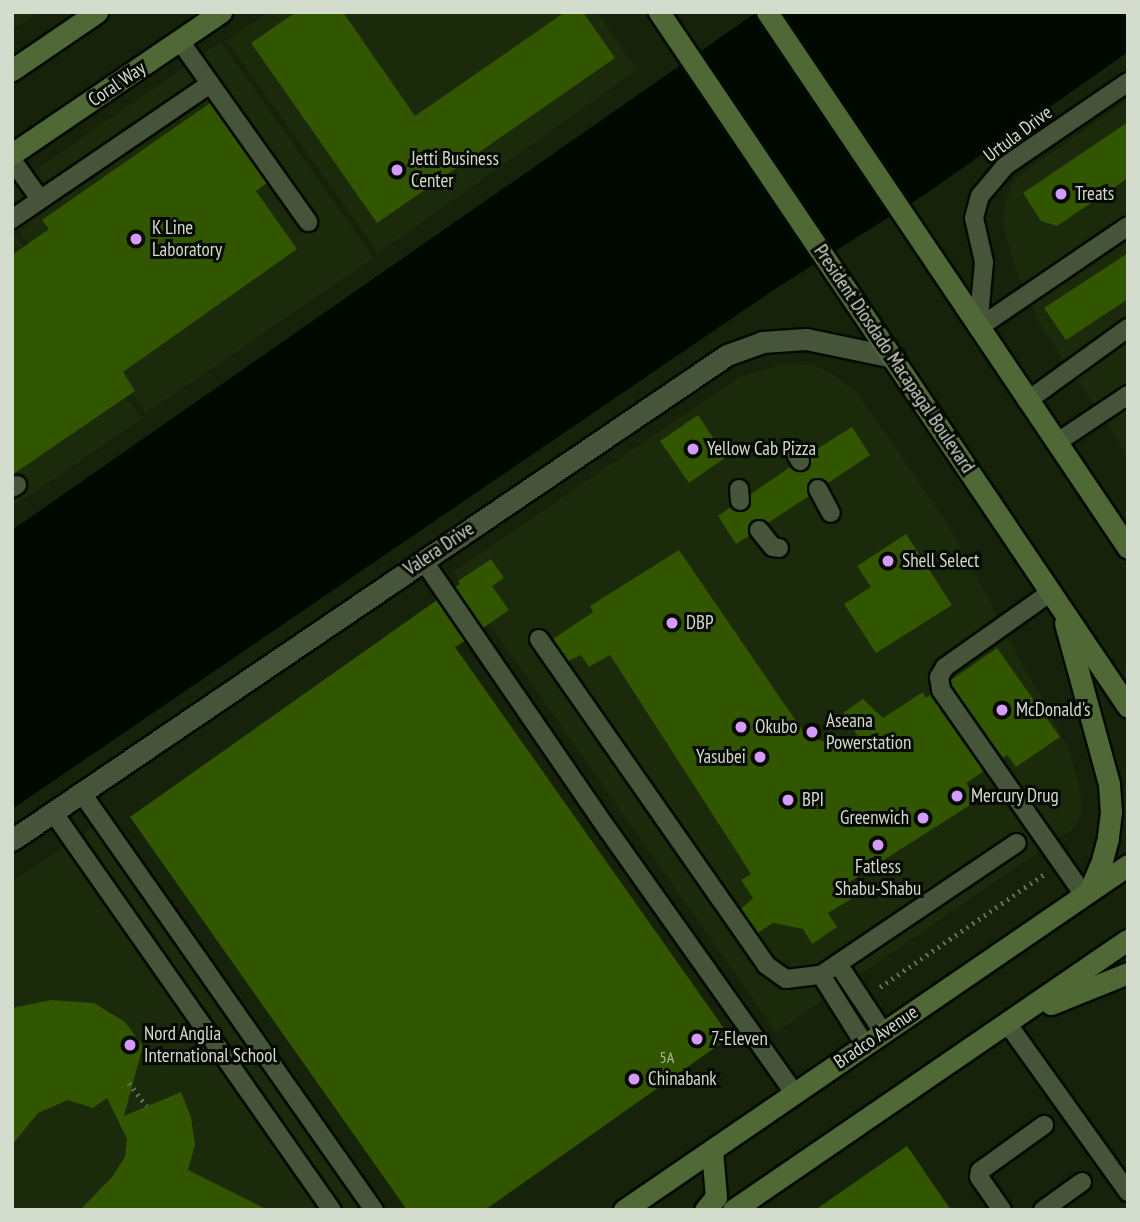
<!DOCTYPE html>
<style>
body{margin:0}
#map{position:relative;width:1140px;height:1222px;overflow:hidden;background:#16220a;font-family:"PT Sans Narrow",sans-serif}
div>[style]{position:absolute}
[style*='--x']{left:calc(var(--x)*1px);top:calc(var(--y)*1px);width:calc(var(--w)*1px);rotate:calc(var(--a)*1deg)}
.built>*{inset:0;background:#1b2a0b}
.water>*{inset:0;background:#000900}
.building>*{inset:0;background:#325500}
.path>*{height:4.5px;margin-top:-2.25px;transform-origin:0;background:repeating-linear-gradient(90deg,#65705b 0 2px,transparent 0 7px)}
.roads{filter:drop-shadow(2px 0 #030b00) drop-shadow(-2px 0 #030b00) drop-shadow(0 2px #030b00) drop-shadow(0 -2px #030b00)}
.lane>*{height:18px;margin:-9px;padding:0 9px;transform-origin:9px;border-radius:9px;background:#46543a}
.street>*{height:21px;margin:-10.5px;padding:0 10.5px;transform-origin:10.5px;border-radius:10.5px;background:#46543a}
.secondary>*{height:21px;margin:-10.5px;padding:0 10.5px;transform-origin:10.5px;border-radius:10.5px;background:#506836}
.dots>*{width:19px;height:19px;translate:-50% -50%;box-sizing:border-box;border:4px solid #050902;border-radius:50%}
span{translate:-50% -50%;white-space:nowrap;text-align:center;line-height:1.15;-webkit-text-stroke:6px #050902;paint-order:stroke}
.number-label{font-size:16px;color:#acba9a}
.number-label span{-webkit-text-stroke-width:0}
.street-label{font-size:19px;color:#d4dccd}
.poi-label{font-size:19px;color:#d4dccd}
.left{translate:0 -50%;text-align:left}
.right{translate:-100% -50%;text-align:right}
.frame{position:absolute;inset:0;border:14px solid #d4dccd;pointer-events:none}
</style>
<div id="map">
<div class="built">
<i style="clip-path:polygon(12px 12px,39px 12px,12px 30px)"></i>
<i style="clip-path:polygon(268px 12px,597px 12px,637px 70px,378px 253px,227px 41px)"></i>
<i style="clip-path:polygon(221px 42px,374px 258px,146px 413px,12px 221px,12px 186px)"></i>
<i style="clip-path:polygon(1128px 100px,1128px 456px,1040px 324px,1015px 268px,1003px 226px,1004px 206px,1014px 179px)"></i>
<i style="clip-path:polygon(12px 229px,142px 419px,12px 507px)"></i>
<i style="clip-path:polygon(784px 364px,813px 365px,831px 373px,857px 392px,948px 524px,998px 616px,1015px 652px,1049px 710px,1071px 755px,1082px 800px,1081px 815px,1074px 828px,776px 1032px,453px 572px,741px 376px)"></i>
<i style="clip-path:polygon(96px 825px,360px 1210px,12px 1210px,12px 881px)"></i>
</div>
<div class="water">
<i style="clip-path:polygon(757px 12px,1128px 12px,1128px 52px,924px 195px,778px 287px,12px 809px,12px 530px)"></i>
</div>
<div class="building">
<i style="clip-path:polygon(296px 12px,343px 12px,415px 116px,565px 12px,583px 12px,615px 58px,377px 223px,251px 43px)"></i>
<i style="clip-path:polygon(210px 103px,267px 183px,256px 191px,297px 249px,123px 372px,135px 391px,12px 475px,12px 255px,49px 229px,42px 220px)"></i>
<i style="clip-path:polygon(1128px 122px,1128px 178px,1057px 226px,1041px 221px,1023px 193px)"></i>
<i style="clip-path:polygon(1128px 253px,1128px 299px,1066px 340px,1044px 308px)"></i>
<i style="clip-path:polygon(698px 415px,726px 457px,689px 483px,660px 441px)"></i>
<i style="clip-path:polygon(852px 427px,870px 455px,828px 483px,819px 478px,812px 479px,807px 488px,809px 496px,768px 523px,762px 519px,752px 521px,748px 527px,749px 536px,736px 544px,718px 516px,731px 507px,736px 511px,746px 511px,751px 505px,751px 494px,790px 467px,799px 472px,806px 470px,811px 462px,809px 454px)"></i>
<i style="clip-path:polygon(906px 534px,952px 605px,876px 653px,844px 604px,871px 587px,857px 566px)"></i>
<i style="clip-path:polygon(679px 550px,807px 737px,868px 752px,843px 713px,863px 699px,883px 718px,923px 692px,926px 698px,931px 694px,984px 771px,966px 783px,978px 800px,843px 886px,851px 899px,828px 913px,837px 927px,812px 944px,803px 929px,773px 923px,758px 933px,741px 909px,753px 898px,741px 880px,751px 874px,610px 655px,589px 667px,581px 655px,568px 661px,553px 639px,593px 612px,590px 606px)"></i>
<i style="clip-path:polygon(491px 559px,504px 578px,492px 586px,509px 610px,483px 628px,455px 587px,460px 584px,458px 581px)"></i>
<i style="clip-path:polygon(437px 600px,465px 641px,455px 647px,730px 1037px,485px 1210px,407px 1210px,130px 817px)"></i>
<i style="clip-path:polygon(997px 648px,1060px 737px,1016px 767px,1007px 755px,1003px 758px,952px 686px,951px 680px)"></i>
<i style="clip-path:polygon(51px 1000px,94px 1003px,125px 1022px,143px 1046px,124px 1116px,181px 1092px,191px 1117px,195px 1145px,188px 1170px,268px 1210px,80px 1210px,112px 1177px,125px 1157px,127px 1139px,107px 1098px,93px 1108px,68px 1100px,38px 1113px,12px 1145px,12px 1008px)"></i>
<i style="clip-path:polygon(907px 1146px,951px 1210px,815px 1210px)"></i>
</div>
<div class="path">
<i style="--x:880;--y:987;--w:198;--a:-34.5"></i>
<i style="--x:129;--y:1083;--w:29;--a:52"></i>
</div>
<div class="roads">
<div class="lane">
<i style="--x:180;--y:41;--w:222;--a:54.7"></i>
<i style="--x:12;--y:160;--w:48;--a:54.3"></i>
<i style="--x:12;--y:219;--w:240;--a:-34.3"></i>
<i style="--x:978;--y:328;--w:66;--a:-84.8"></i>
<i style="--x:984;--y:262;--w:45;--a:-102.8"></i>
<i style="--x:974;--y:218;--w:23;--a:-75"></i>
<i style="--x:980;--y:196;--w:39;--a:-50"></i>
<i style="--x:1005;--y:166;--w:149;--a:-34.3"></i>
<i style="--x:978;--y:328;--w:181;--a:-34.2"></i>
<i style="--x:1027;--y:401;--w:125;--a:-35.9"></i>
<i style="--x:1056;--y:443;--w:87;--a:-33.7"></i>
<i style="--x:793;--y:449;--w:14;--a:60"></i>
<i style="--x:12;--y:488;--w:6;--a:-31"></i>
<i style="--x:739;--y:489;--w:12;--a:85"></i>
<i style="--x:818;--y:489;--w:27;--a:62"></i>
<i style="--x:759;--y:530;--w:22;--a:51"></i>
<i style="--x:773;--y:547;--w:6;--a:9"></i>
<i style="--x:423;--y:560;--w:327;--a:55.6"></i>
<i style="--x:608;--y:830;--w:322;--a:54.7"></i>
<i style="--x:1051;--y:592;--w:130;--a:144.7"></i>
<i style="--x:945;--y:667;--w:12;--a:121"></i>
<i style="--x:939;--y:677;--w:13;--a:81"></i>
<i style="--x:941;--y:690;--w:250;--a:55.1"></i>
<i style="--x:539;--y:639;--w:397;--a:55.1"></i>
<i style="--x:766;--y:965;--w:24;--a:35"></i>
<i style="--x:786;--y:979;--w:35;--a:-7"></i>
<i style="--x:821;--y:975;--w:236;--a:-34"></i>
<i style="--x:81;--y:792;--w:510;--a:54.97"></i>
<i style="--x:53;--y:812;--w:486;--a:55"></i>
<i style="--x:838;--y:964;--w:82;--a:56.5"></i>
<i style="--x:821;--y:975;--w:83;--a:57.8"></i>
<i style="--x:1007;--y:1023;--w:208;--a:54.4"></i>
<i style="--x:1002;--y:1210;--w:40;--a:-124.9"></i>
<i style="--x:979;--y:1177;--w:6;--a:-81"></i>
<i style="--x:980;--y:1171;--w:79;--a:-35.7"></i>
<i style="--x:1043;--y:1210;--w:48;--a:-35.7"></i>
</div>
<div class="street">
<i style="--x:12;--y:840;--w:864;--a:-34.15"></i>
<i style="--x:727;--y:355;--w:37;--a:-20"></i>
<i style="--x:762;--y:342;--w:44;--a:-3.9"></i>
<i style="--x:806;--y:339;--w:89;--a:11.7"></i>
</div>
<div class="secondary">
<i style="--x:659;--y:12;--w:838;--a:55.99"></i>
<i style="--x:767;--y:12;--w:646;--a:56.04"></i>
<i style="--x:12;--y:70;--w:103;--a:-34.3"></i>
<i style="--x:12;--y:154;--w:253;--a:-34.2"></i>
<i style="--x:1065;--y:623;--w:167;--a:74.7"></i>
<i style="--x:1109;--y:784;--w:28;--a:86"></i>
<i style="--x:1111;--y:812;--w:26;--a:97"></i>
<i style="--x:1108;--y:838;--w:24;--a:105"></i>
<i style="--x:1102;--y:861;--w:33;--a:113"></i>
<i style="--x:1051;--y:1004;--w:83;--a:-21.9"></i>
<i style="--x:624;--y:1210;--w:611;--a:-34.39"></i>
<i style="--x:705;--y:1210;--w:17;--a:-50"></i>
<i style="--x:716;--y:1197;--w:47;--a:-94.9"></i>
<i style="--x:733;--y:1210;--w:478;--a:-34.4"></i>
</div>
</div>
<div class="dots">
<i style="left:397px;top:170px;background:#d59bfa"></i>
<i style="left:1061px;top:194px;background:#d59bfa"></i>
<i style="left:136px;top:239px;background:#d59bfa"></i>
<i style="left:693px;top:449px;background:#d59bfa"></i>
<i style="left:888px;top:561px;background:#d59bfa"></i>
<i style="left:672px;top:623px;background:#d59bfa"></i>
<i style="left:1002px;top:710px;background:#d59bfa"></i>
<i style="left:741px;top:727px;background:#d59bfa"></i>
<i style="left:812px;top:732px;background:#d59bfa"></i>
<i style="left:760px;top:757px;background:#d59bfa"></i>
<i style="left:957px;top:796px;background:#d59bfa"></i>
<i style="left:788px;top:800px;background:#d59bfa"></i>
<i style="left:923px;top:818px;background:#d59bfa"></i>
<i style="left:878px;top:845px;background:#d59bfa"></i>
<i style="left:697px;top:1039px;background:#d59bfa"></i>
<i style="left:130px;top:1045px;background:#d59bfa"></i>
<i style="left:634px;top:1079px;background:#d59bfa"></i>
</div>
<div class="number-label">
<span style="left:667px;top:1057px">5A</span>
</div>
<div class="street-label">
<span style="left:117px;top:84px;rotate:-34deg">Coral Way</span>
<span style="left:1018px;top:134px;rotate:-37deg">Urtula Drive</span>
<span style="left:894px;top:359px;rotate:56deg">President Diosdado Macapagal Boulevard</span>
<span style="left:439px;top:549px;rotate:-34deg">Valera Drive</span>
<span style="left:876px;top:1037px;rotate:-34deg">Bradco Avenue</span>
</div>
<div class="poi-label">
<span class="left" style="left:411px;top:170px">Jetti Business<br>Center</span>
<span class="left" style="left:1075px;top:194px">Treats</span>
<span class="left" style="left:152px;top:239px">K Line<br>Laboratory</span>
<span class="left" style="left:707px;top:449px">Yellow Cab Pizza</span>
<span class="left" style="left:902px;top:561px">Shell Select</span>
<span class="left" style="left:686px;top:623px">DBP</span>
<span class="left" style="left:1016px;top:710px">McDonald's</span>
<span class="left" style="left:826px;top:732px">Aseana<br>Powerstation</span>
<span class="left" style="left:755px;top:727px">Okubo</span>
<span class="right" style="left:746px;top:757px">Yasubei</span>
<span class="left" style="left:971px;top:796px">Mercury Drug</span>
<span class="left" style="left:802px;top:800px">BPI</span>
<span class="right" style="left:909px;top:818px">Greenwich</span>
<span style="left:878px;top:878px">Fatless<br>Shabu-Shabu</span>
<span class="left" style="left:144px;top:1045px">Nord Anglia<br>International School</span>
<span class="left" style="left:711px;top:1039px">7-Eleven</span>
<span class="left" style="left:648px;top:1079px">Chinabank</span>
</div>
<div class="frame"></div>
</div>
